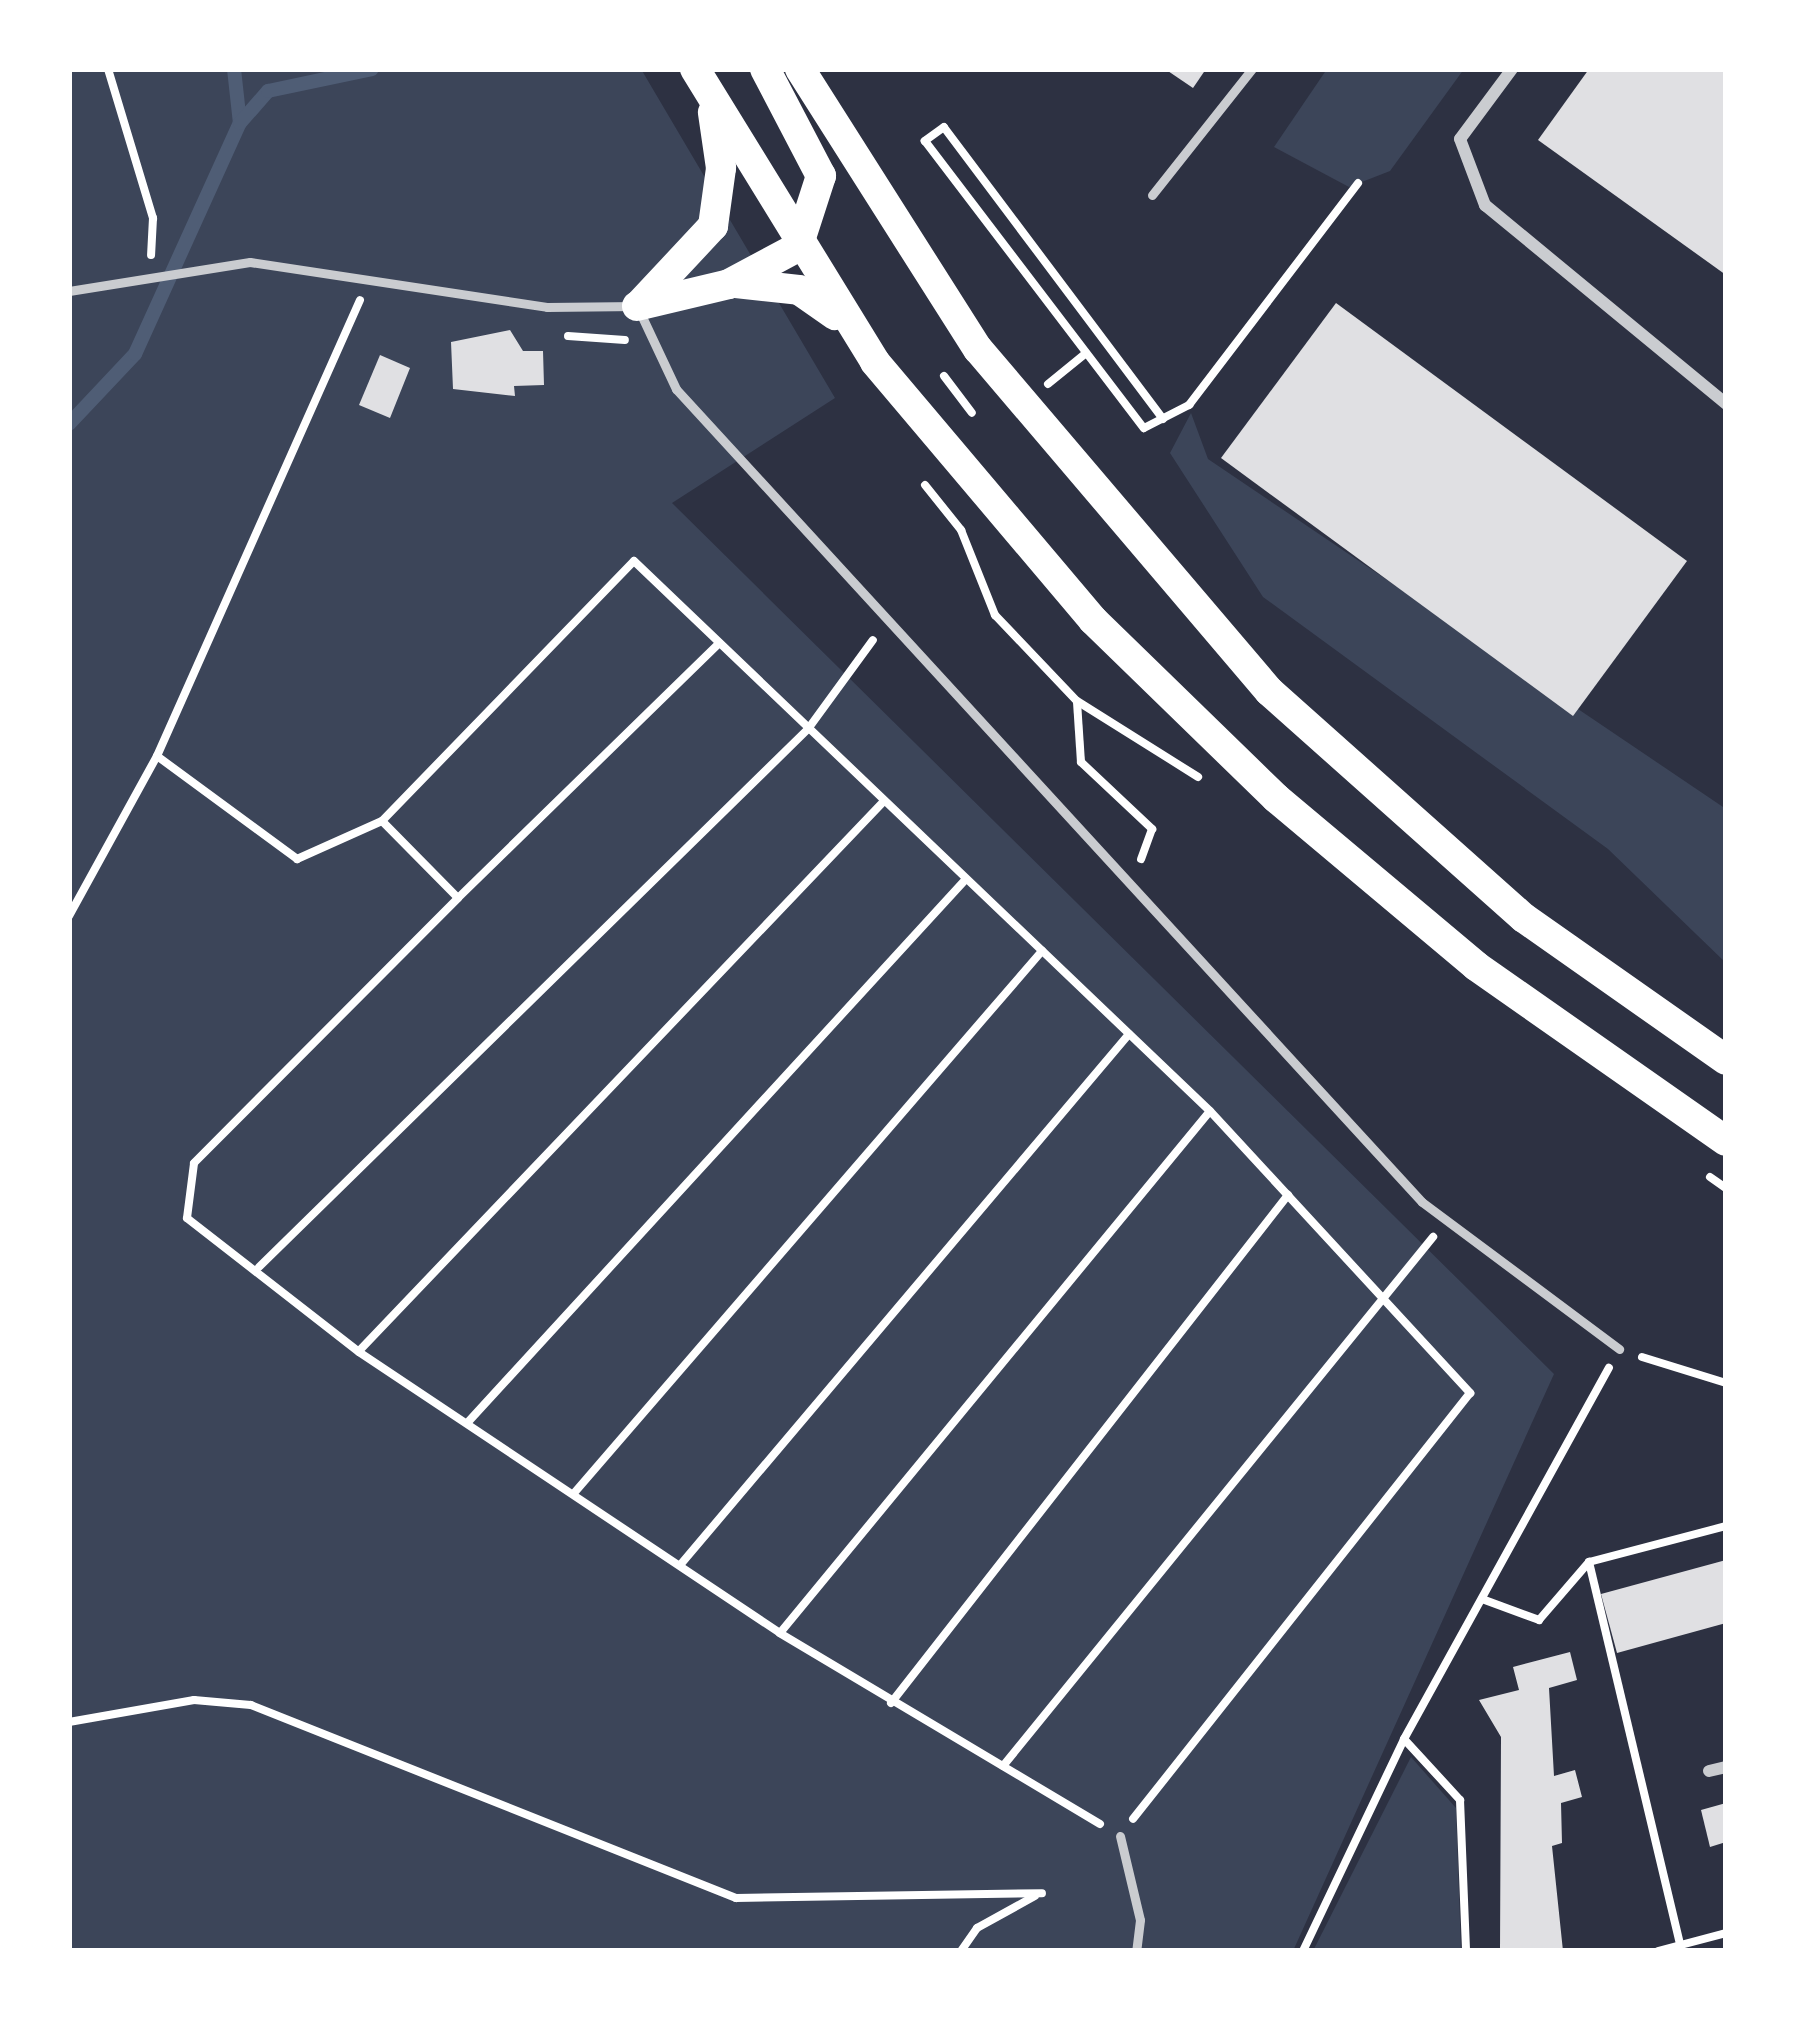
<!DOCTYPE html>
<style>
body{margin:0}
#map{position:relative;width:1795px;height:2020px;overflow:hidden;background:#2d3142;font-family:Mulish,sans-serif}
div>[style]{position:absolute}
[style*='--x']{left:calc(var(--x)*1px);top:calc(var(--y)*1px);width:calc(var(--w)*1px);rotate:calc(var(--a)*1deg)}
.green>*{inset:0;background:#3c4559}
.stream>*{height:14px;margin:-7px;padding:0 7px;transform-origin:7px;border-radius:7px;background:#4f5d75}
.building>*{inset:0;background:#e0e0e3}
.path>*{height:8px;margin:-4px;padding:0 4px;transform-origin:4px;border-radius:4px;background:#fff}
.service>*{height:9px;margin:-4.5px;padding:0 4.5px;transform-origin:4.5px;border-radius:4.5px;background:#caccd0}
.minor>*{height:12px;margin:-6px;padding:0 6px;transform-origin:6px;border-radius:6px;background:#caccd0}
.primary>*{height:30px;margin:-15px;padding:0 15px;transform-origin:15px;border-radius:15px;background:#fff}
span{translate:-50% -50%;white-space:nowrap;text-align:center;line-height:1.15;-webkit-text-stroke:12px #fff;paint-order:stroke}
.frame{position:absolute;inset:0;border:72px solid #fff;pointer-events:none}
</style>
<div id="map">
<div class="green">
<i style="clip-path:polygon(69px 69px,641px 69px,835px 398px,672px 503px,1554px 1374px,1293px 1951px,69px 1951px)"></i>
<i style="clip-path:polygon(1327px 69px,1464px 69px,1390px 171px,1349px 187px,1274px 147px)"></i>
<i style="clip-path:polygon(1191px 413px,1208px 459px,1726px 809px,1726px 963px,1608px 849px,1263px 597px,1170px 453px)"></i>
<i style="clip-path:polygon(1411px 1757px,1456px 1808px,1461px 1951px,1313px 1951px)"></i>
</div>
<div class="stream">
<i style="--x:234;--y:69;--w:54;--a:83.7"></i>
<i style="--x:69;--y:424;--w:96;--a:-46.7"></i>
<i style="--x:135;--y:354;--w:254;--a:-65.6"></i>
<i style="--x:240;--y:123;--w:43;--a:-48.8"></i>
<i style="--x:268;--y:91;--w:106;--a:-11.9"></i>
</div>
<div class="building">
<i style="clip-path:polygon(1165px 69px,1206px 69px,1193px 88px)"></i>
<i style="clip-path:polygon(1589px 69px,1726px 69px,1726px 275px,1538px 140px)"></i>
<i style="clip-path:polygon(1336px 303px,1687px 561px,1573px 716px,1221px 458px)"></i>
<i style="clip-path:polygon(510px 330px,523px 351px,543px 351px,544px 385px,514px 386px,515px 396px,453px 389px,451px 342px)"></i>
<i style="clip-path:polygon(380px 355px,410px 368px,390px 418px,359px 405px)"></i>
<i style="clip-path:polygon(1726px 1560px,1726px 1623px,1617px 1653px,1601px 1594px)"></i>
<i style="clip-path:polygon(1570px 1652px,1577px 1680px,1549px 1688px,1554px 1776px,1575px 1770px,1582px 1797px,1561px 1803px,1562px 1843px,1552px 1846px,1563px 1951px,1500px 1951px,1501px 1737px,1479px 1700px,1519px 1690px,1513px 1667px)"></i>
<i style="clip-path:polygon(1726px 1803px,1726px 1842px,1710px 1847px,1701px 1810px)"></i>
</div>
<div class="path">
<i style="--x:108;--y:69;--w:156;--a:73.2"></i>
<i style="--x:153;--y:218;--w:37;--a:93"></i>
<i style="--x:568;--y:336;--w:57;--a:4"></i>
<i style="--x:944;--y:376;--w:46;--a:52.9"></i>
<i style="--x:1048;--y:384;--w:49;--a:-39.2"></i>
<i style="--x:1163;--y:419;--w:365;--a:-126.9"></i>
<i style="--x:944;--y:127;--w:24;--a:144"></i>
<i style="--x:925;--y:141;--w:361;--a:52.7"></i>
<i style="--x:1144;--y:428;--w:51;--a:-27.1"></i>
<i style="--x:1189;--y:405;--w:279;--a:-52.7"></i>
<i style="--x:925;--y:485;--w:58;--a:51.3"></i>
<i style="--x:961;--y:530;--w:92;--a:68.2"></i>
<i style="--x:995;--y:615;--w:119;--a:46.4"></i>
<i style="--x:1077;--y:701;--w:143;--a:32.1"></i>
<i style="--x:1077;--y:702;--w:60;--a:86.2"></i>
<i style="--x:1081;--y:762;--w:98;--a:43.3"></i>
<i style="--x:1152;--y:829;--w:32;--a:110"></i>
<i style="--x:157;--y:756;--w:174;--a:36.3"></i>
<i style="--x:297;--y:859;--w:93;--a:-24.1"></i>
<i style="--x:458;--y:898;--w:365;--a:-44.3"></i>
<i style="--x:69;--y:916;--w:183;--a:-61.2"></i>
<i style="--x:157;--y:756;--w:499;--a:-66"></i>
<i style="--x:1710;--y:1177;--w:19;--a:35"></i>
<i style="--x:259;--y:1267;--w:769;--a:-44.42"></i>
<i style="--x:808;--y:729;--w:110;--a:-53.9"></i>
<i style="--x:359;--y:1351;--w:760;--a:-46.33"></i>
<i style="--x:1642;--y:1357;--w:88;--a:17.2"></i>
<i style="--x:469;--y:1421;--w:735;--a:-47.48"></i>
<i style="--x:575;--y:1492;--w:715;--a:-49.2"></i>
<i style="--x:1589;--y:1562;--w:394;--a:76.6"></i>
<i style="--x:681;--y:1564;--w:694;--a:-49.79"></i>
<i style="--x:1482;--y:1599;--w:61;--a:20.2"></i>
<i style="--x:1539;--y:1620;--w:77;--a:-49.2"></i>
<i style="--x:1589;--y:1562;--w:142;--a:-14.7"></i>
<i style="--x:780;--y:1633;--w:506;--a:-146.28"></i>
<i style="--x:359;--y:1352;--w:218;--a:-142.1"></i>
<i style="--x:187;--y:1218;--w:55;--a:-82.7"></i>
<i style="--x:194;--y:1163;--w:374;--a:-45.1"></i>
<i style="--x:458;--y:898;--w:108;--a:-134.6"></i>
<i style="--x:382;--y:821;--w:362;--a:-45.9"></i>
<i style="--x:634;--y:561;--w:796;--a:43.68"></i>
<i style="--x:1210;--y:1111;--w:384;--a:47.3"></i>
<i style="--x:1470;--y:1393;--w:543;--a:128.35"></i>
<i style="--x:891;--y:1703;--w:645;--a:-51.99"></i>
<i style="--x:69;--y:1722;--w:127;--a:-10"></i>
<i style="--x:194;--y:1700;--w:57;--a:5"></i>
<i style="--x:251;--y:1705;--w:522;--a:21.7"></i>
<i style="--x:736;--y:1898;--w:306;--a:-0.9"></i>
<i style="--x:1404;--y:1739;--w:83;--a:47.4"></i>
<i style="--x:1460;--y:1800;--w:151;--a:87.7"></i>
<i style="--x:1003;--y:1766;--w:682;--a:-50.89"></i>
<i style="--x:1100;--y:1824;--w:373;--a:-149.2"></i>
<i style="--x:780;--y:1633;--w:676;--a:-50.52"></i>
<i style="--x:961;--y:1951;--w:28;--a:-55"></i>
<i style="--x:977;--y:1928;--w:66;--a:-28.9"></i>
<i style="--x:1303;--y:1951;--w:235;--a:-64.5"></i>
<i style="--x:1404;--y:1739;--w:424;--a:-61.1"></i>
<i style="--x:1658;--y:1951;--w:70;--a:-14.8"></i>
</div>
<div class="service">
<i style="--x:1152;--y:195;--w:161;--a:-51.6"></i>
<i style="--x:69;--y:291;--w:183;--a:-9.1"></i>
<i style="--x:250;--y:262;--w:300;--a:8.6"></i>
<i style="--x:547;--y:307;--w:90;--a:-0.6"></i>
<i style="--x:637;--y:306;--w:92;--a:64.8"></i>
<i style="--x:676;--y:389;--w:1103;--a:47.46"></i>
<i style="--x:1422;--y:1202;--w:246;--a:36.7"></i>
<i style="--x:1120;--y:1836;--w:86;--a:76.6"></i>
<i style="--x:1140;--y:1920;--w:31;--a:97"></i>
</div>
<div class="minor">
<i style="--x:1512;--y:69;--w:87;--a:126.6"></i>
<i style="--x:1460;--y:139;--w:71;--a:69.3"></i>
<i style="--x:1485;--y:205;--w:313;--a:39.5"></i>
<i style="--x:1709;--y:1771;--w:17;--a:-13"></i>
</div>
<div class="primary">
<i style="--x:695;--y:69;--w:344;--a:58.4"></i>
<i style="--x:875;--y:362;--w:338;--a:49.8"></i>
<i style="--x:1093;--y:620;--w:255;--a:44.2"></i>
<i style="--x:1276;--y:798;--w:261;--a:40"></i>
<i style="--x:1476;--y:966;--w:305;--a:35"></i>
<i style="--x:800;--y:69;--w:332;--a:57.6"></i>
<i style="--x:978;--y:349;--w:449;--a:49.6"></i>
<i style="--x:1269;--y:691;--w:341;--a:41.7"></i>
<i style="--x:1524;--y:918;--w:247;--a:35.1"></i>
<i style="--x:736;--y:283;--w:63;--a:6.3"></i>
<i style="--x:799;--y:290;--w:44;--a:34.8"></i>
<i style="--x:640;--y:304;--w:107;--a:-46.9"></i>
<i style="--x:713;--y:226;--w:59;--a:-82.1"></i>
<i style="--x:721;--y:168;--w:56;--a:-98.3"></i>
<i style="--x:637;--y:306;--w:95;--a:-13.4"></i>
<i style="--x:729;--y:284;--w:78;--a:-28.2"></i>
<i style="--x:798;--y:247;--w:75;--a:-72.1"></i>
<i style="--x:821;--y:176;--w:121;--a:-117.6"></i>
</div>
<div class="frame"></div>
</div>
